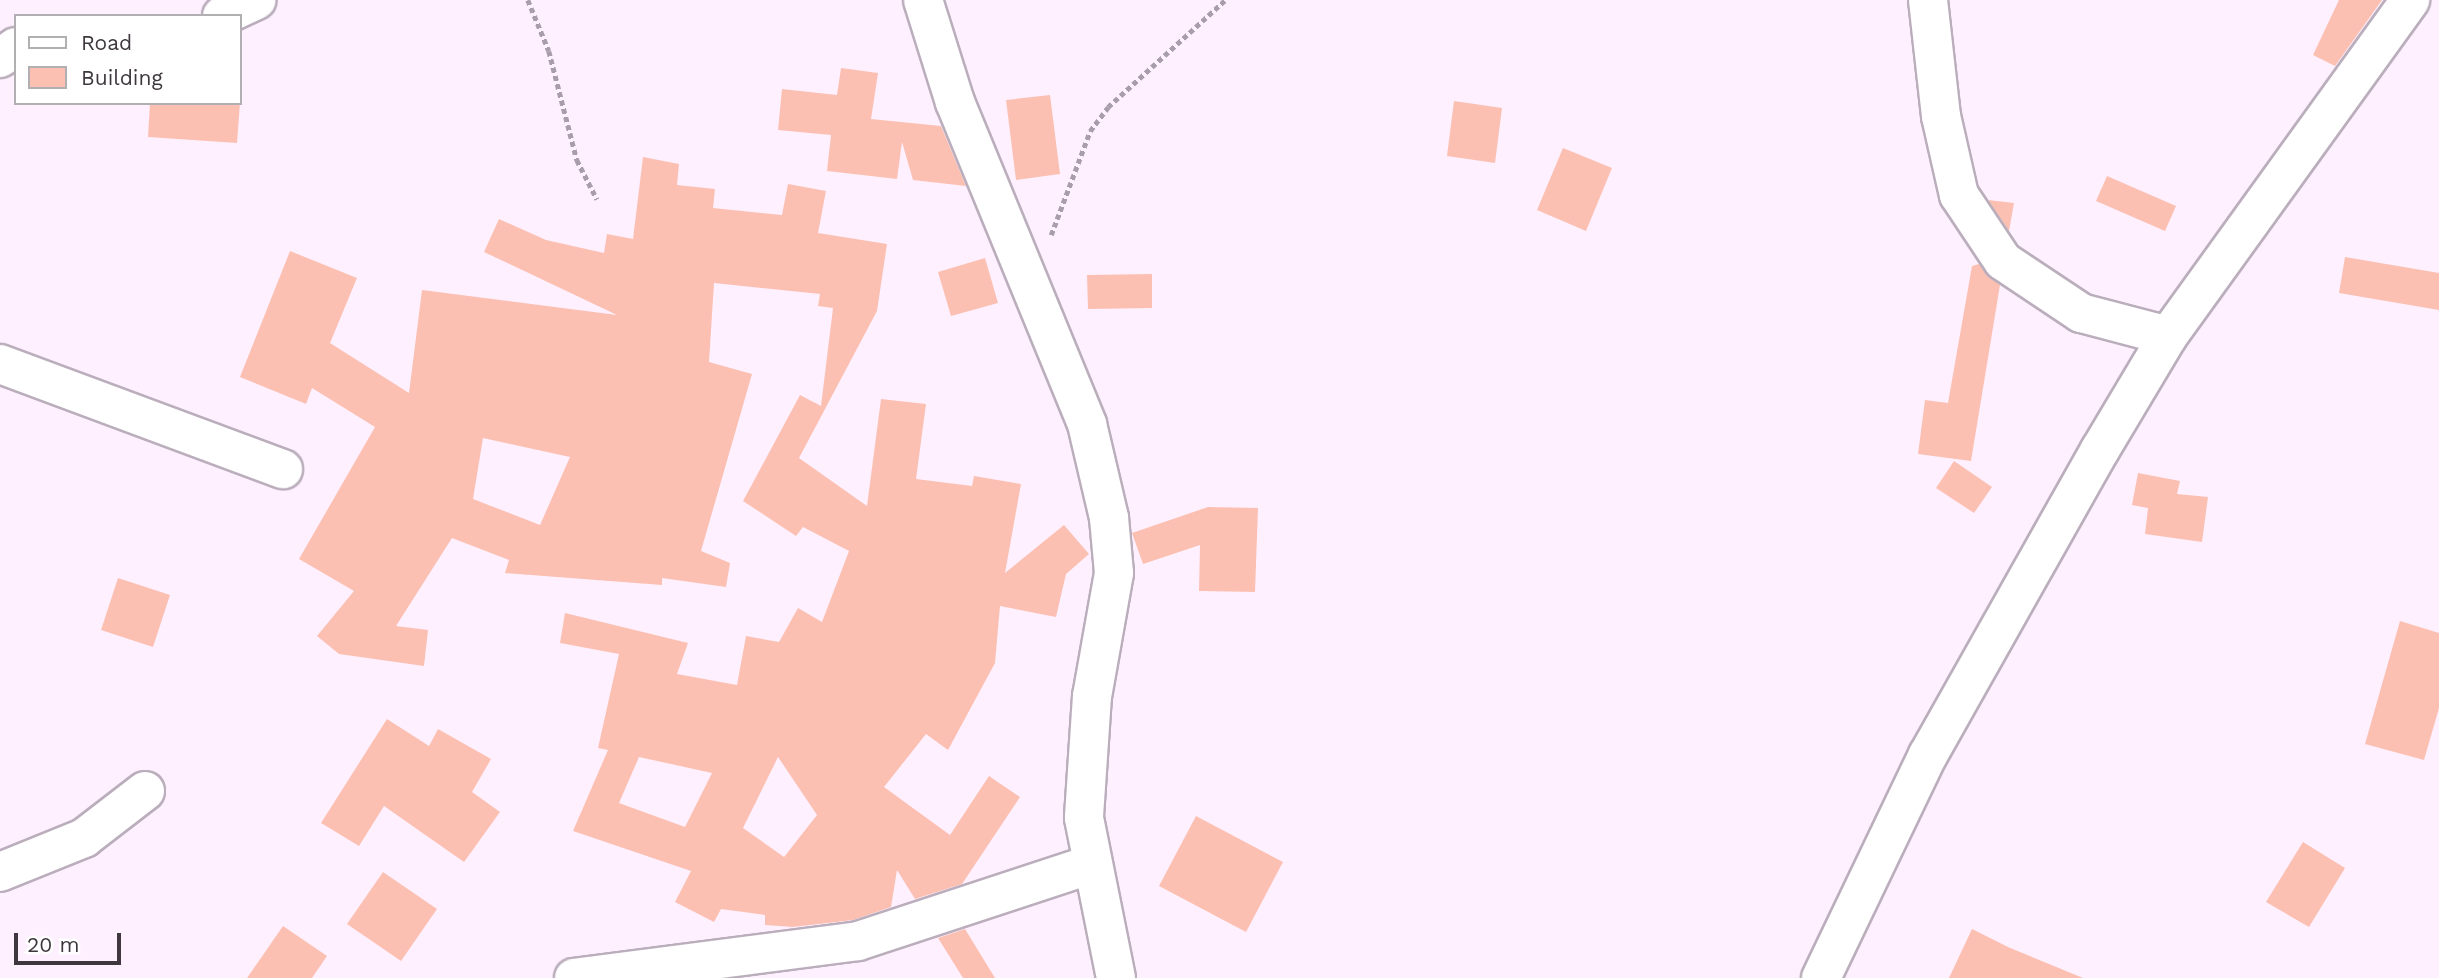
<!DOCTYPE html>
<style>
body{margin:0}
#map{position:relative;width:2439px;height:978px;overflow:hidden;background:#fef0ff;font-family:"Work Sans",sans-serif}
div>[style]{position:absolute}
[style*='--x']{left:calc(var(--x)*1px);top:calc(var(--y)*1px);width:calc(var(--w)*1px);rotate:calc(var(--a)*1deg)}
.building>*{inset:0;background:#fcc0b2}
.path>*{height:4.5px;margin-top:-2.25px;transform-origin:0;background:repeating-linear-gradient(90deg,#a89ea9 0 5px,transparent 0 8.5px)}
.roads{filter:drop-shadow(2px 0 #bbaebc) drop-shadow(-2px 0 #bbaebc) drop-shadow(0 2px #bbaebc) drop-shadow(0 -2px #bbaebc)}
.minor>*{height:38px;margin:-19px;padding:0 19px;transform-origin:19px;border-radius:19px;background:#fff}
span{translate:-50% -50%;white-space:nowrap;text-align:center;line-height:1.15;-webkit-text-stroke:7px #fff;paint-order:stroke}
.legend{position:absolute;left:14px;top:14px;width:228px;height:91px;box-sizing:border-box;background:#fff;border:2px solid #b2afb2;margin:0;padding:9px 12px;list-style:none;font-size:21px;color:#3e383e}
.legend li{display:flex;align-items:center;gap:14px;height:35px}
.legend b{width:35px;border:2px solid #b2afb2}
.scale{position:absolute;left:14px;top:933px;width:107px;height:32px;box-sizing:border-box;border:4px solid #3e383e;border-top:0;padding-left:9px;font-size:21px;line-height:24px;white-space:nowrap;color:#3e383e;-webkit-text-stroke:5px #fff;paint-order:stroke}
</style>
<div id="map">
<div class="building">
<i style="clip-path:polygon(2339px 0,2382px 0,2335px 66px,2313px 55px)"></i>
<i style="clip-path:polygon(841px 68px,878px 73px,871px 119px,941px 126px,966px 186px,913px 180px,902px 142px,897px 179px,827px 171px,831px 135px,778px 130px,782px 89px,837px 95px)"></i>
<i style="clip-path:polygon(1050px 95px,1060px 174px,1016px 180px,1006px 100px)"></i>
<i style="clip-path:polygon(1454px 101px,1502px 108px,1495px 163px,1447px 156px)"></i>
<i style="clip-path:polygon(150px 103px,240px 103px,237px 143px,148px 137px)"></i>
<i style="clip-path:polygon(1563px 148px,1612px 168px,1586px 231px,1537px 210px)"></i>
<i style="clip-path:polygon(evenodd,643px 157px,679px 164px,677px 185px,715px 189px,713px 208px,782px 215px,788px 184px,826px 191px,818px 233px,887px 244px,877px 311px,799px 458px,867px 506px,881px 399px,926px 404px,916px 479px,972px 486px,974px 476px,1021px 484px,1005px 573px,1064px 525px,1089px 554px,1066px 574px,1056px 617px,1000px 606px,995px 663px,948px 750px,926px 734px,884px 787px,950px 835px,989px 776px,1020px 797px,962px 884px,915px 899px,897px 870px,891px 907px,853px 920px,793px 927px,765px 925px,765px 915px,721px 909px,714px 922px,675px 902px,691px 871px,573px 831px,608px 750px,598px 748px,619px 654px,560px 643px,565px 613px,688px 643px,677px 674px,737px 685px,746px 636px,779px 642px,798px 608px,822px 622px,849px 551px,803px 527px,796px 536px,743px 501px,800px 395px,821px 406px,833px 308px,818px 306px,820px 294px,714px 283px,709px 362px,752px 374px,701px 551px,730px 563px,726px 587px,662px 578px,662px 585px,505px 573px,509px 560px,452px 538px,396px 626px,428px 630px,424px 666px,339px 654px,317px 636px,354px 591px,299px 559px,375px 427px,312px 388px,306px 404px,240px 377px,290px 251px,357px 278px,330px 343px,409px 393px,422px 290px,617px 315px,484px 252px,499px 219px,546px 240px,604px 253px,607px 234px,633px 239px,643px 157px,483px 438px,570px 457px,540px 525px,473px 499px,483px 438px,643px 157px,639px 757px,712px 773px,685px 827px,619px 803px,639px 757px,643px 157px,778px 757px,817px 815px,784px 857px,743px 828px,778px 757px)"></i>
<i style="clip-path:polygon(2107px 176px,2176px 206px,2165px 231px,2096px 201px)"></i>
<i style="clip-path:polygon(1988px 200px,2014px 203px,2009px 231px)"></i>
<i style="clip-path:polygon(2345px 257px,2439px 273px,2439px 310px,2339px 293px)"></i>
<i style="clip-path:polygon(985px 258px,998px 303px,951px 316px,938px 272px)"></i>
<i style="clip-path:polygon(1979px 264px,2000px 285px,1971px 461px,1918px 454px,1925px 400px,1948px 403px,1972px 266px)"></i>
<i style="clip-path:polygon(1152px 274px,1152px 308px,1088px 309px,1087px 275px)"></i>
<i style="clip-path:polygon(1954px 461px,1992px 487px,1974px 513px,1936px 488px)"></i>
<i style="clip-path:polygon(2138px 473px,2180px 481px,2177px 494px,2208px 497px,2202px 542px,2145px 534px,2148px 508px,2132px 505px)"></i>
<i style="clip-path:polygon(1208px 507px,1258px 508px,1255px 592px,1199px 591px,1200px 545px,1143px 564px,1132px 533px)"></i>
<i style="clip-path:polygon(118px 578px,170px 595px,153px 647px,101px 630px)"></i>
<i style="clip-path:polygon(2400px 621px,2439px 633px,2439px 708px,2424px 760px,2365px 744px)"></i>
<i style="clip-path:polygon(387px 719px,429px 746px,438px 729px,491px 759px,472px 792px,500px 812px,464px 862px,384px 806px,359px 846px,321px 823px)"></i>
<i style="clip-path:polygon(1196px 816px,1283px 862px,1246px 932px,1159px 886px)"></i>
<i style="clip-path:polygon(2303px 842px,2345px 868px,2309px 927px,2266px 902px)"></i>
<i style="clip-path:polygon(383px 872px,437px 909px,401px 961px,347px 924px)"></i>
<i style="clip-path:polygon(283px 926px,327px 956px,312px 978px,247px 978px)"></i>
<i style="clip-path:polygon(965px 929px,995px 978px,963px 978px,938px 938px)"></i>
<i style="clip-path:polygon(1972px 929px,2008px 947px,2083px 978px,1949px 978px)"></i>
</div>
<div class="path">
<i style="--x:528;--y:0;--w:55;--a:67.6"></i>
<i style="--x:549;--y:51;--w:113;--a:75.6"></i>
<i style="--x:577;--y:160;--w:44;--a:62.9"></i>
<i style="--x:1051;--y:235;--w:111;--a:-69.4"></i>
<i style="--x:1090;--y:131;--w:30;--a:-53"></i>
<i style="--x:1108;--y:107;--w:159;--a:-42.4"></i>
</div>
<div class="roads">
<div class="minor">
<i style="--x:923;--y:0;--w:107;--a:72.6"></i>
<i style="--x:955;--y:102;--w:348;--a:67.7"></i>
<i style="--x:1087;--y:424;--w:97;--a:76.8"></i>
<i style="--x:1109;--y:518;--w:55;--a:84.8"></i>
<i style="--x:1114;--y:573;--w:125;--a:100.1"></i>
<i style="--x:1092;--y:696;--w:122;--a:93.8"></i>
<i style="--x:1084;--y:818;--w:163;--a:78.7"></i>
<i style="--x:1928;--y:0;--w:117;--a:83.6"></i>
<i style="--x:1941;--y:116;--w:81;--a:77.2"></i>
<i style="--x:1959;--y:195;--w:79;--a:56.3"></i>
<i style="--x:2003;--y:261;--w:94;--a:33.7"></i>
<i style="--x:2081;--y:313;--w:90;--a:14.8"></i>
<i style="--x:222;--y:16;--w:38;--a:-25"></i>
<i style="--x:0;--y:58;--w:19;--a:-35"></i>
<i style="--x:0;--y:364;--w:302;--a:20.4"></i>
<i style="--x:0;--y:872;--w:91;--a:-22"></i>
<i style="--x:84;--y:838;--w:77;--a:-37.6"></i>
<i style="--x:574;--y:978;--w:286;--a:-7.4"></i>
<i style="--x:858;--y:941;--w:246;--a:-18.2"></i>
<i style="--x:1821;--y:978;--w:247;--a:-64.4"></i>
<i style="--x:1928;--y:755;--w:350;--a:-60.6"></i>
<i style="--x:2100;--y:450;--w:133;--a:-59.2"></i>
<i style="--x:2168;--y:336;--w:414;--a:-54.2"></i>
</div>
</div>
<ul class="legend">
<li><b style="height:9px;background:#fff"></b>Road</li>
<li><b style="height:19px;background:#fcc0b2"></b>Building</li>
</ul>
<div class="scale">20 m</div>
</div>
